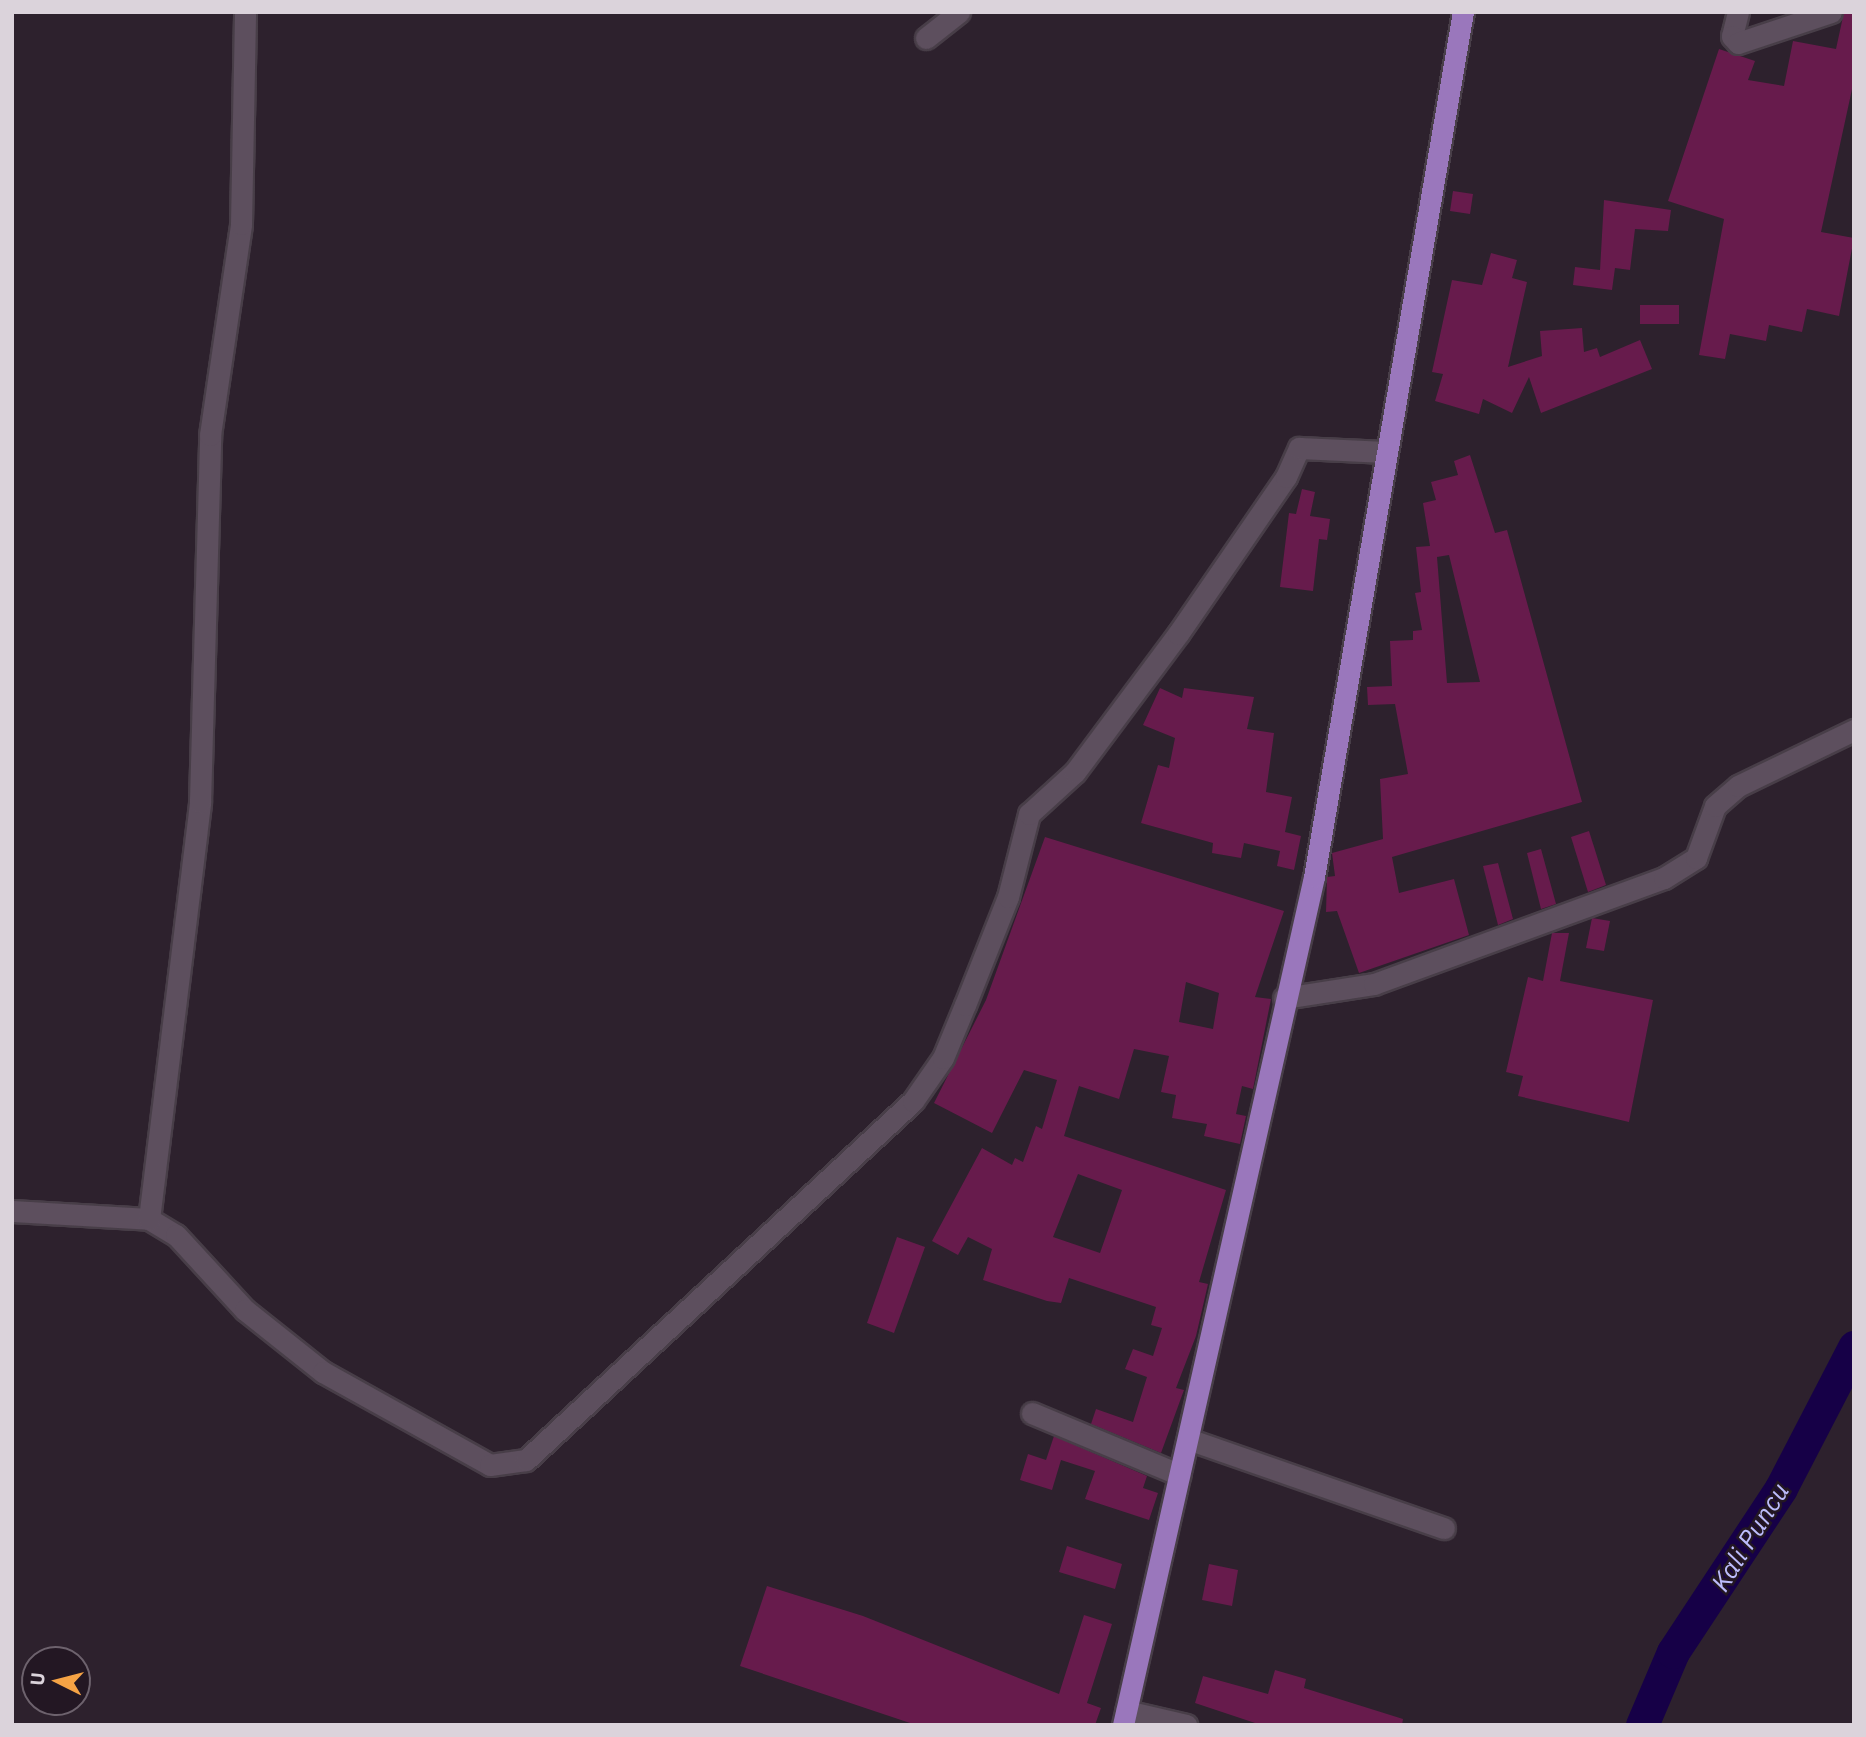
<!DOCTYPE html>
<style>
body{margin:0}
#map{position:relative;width:1866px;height:1737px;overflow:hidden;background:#2d212d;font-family:"IBM Plex Sans",sans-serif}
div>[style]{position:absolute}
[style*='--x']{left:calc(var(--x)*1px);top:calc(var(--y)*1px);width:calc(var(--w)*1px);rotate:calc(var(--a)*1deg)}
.river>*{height:33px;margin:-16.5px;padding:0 16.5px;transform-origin:16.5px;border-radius:16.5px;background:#160047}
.building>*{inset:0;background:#671b4c}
.roads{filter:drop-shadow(2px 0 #483e48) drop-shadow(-2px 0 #483e48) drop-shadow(0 2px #483e48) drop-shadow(0 -2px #483e48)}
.minor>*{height:21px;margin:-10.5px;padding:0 10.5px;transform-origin:10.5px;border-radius:10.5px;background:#5d4f5e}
.major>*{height:21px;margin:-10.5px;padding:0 10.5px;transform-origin:10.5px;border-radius:10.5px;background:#9a77bc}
span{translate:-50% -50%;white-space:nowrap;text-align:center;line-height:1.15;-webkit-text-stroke:5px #231723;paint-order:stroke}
.water-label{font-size:26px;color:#bcbcfc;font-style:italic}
.frame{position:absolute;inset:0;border:14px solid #dbd3db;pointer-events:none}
.north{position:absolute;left:21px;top:1646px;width:70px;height:70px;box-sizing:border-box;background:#231723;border:2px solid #6d626d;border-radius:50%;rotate:276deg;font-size:19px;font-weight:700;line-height:28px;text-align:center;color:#dbd3db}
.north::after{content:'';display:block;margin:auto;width:24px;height:32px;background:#f5a345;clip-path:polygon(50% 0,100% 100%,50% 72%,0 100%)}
</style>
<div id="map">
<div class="river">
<i style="--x:1642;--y:1725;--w:79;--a:-67"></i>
<i style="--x:1673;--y:1652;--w:196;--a:-56.6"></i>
<i style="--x:1781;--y:1488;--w:159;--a:-62.6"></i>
</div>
<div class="building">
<i style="clip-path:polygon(1844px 12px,1854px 12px,1854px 80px,1821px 232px,1854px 238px,1839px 316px,1807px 309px,1802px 332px,1769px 325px,1766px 341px,1730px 334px,1725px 359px,1699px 355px,1724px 219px,1668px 201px,1719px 49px,1755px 61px,1748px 80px,1784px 86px,1793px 41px,1836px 49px)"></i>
<i style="clip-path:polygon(1453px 191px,1473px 194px,1470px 214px,1450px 211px)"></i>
<i style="clip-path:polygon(1604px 200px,1671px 210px,1668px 231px,1635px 229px,1630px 270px,1615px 268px,1612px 290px,1573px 285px,1575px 267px,1600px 270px)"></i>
<i style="clip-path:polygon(1491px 253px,1517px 260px,1512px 278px,1527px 282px,1508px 367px,1542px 356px,1540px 331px,1582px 328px,1584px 352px,1597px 348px,1600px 357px,1640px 340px,1652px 369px,1541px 413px,1529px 377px,1512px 413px,1483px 399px,1479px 414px,1435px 401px,1443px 374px,1432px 372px,1452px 280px,1482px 285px)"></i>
<i style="clip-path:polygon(1640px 305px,1679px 305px,1679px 324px,1640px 324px)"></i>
<i style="clip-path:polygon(evenodd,1470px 455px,1495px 533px,1507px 530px,1582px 802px,1392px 857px,1399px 893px,1454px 879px,1469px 935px,1359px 973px,1337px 911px,1326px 912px,1327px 877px,1335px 876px,1332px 853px,1383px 839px,1380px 779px,1408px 774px,1395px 704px,1368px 705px,1367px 687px,1392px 686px,1390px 641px,1413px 640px,1413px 631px,1422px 630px,1415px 593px,1421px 592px,1416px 547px,1430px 546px,1423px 503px,1436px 500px,1431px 482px,1458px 475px,1454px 461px,1470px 455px,1449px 555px,1480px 682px,1447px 683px,1437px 557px,1449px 555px)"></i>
<i style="clip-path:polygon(1302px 489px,1315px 492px,1310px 516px,1330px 519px,1327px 540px,1319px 539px,1313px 591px,1280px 587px,1289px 513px,1296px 514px)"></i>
<i style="clip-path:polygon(1160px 688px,1182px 698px,1184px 688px,1254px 697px,1247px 729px,1274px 733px,1266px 792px,1292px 797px,1285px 832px,1301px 836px,1294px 870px,1277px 866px,1280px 851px,1244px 843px,1241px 858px,1212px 853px,1213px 843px,1141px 823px,1158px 765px,1169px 768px,1175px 738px,1143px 725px)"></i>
<i style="clip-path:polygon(1589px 831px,1606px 885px,1588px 892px,1571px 837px)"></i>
<i style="clip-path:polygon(evenodd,1045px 837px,1284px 911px,1255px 997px,1271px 999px,1253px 1089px,1242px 1086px,1236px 1114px,1246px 1116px,1240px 1144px,1204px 1136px,1207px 1124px,1172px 1118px,1176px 1095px,1161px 1092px,1169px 1056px,1134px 1049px,1119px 1099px,1079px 1086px,1064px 1136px,1226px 1190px,1199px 1282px,1208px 1284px,1196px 1336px,1176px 1388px,1184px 1390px,1161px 1453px,1091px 1424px,1096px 1409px,1133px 1422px,1147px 1377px,1125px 1369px,1133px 1349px,1153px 1356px,1162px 1328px,1151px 1325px,1156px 1307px,1069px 1278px,1061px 1303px,1047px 1301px,983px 1280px,992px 1249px,968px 1237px,958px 1255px,932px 1241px,982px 1148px,1012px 1165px,1015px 1158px,1023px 1162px,1036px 1126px,1042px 1129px,1057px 1080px,1024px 1070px,992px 1133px,934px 1103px,986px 1000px,1045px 837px,1186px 982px,1219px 993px,1213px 1029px,1179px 1022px,1186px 982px,1045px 837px,1078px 1174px,1122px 1190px,1100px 1253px,1053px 1237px,1078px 1174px)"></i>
<i style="clip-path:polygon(1541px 849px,1556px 904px,1541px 909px,1527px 853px)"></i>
<i style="clip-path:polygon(1498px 863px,1513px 919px,1498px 925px,1483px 866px)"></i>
<i style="clip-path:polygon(1592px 918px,1610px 921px,1604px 951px,1586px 948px)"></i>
<i style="clip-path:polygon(1552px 933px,1569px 933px,1560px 981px,1653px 1000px,1629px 1122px,1518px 1096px,1523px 1076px,1506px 1072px,1528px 977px,1543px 981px)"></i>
<i style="clip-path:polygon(897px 1237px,925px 1247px,894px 1333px,867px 1323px)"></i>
<i style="clip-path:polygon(1054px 1436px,1147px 1476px,1143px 1488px,1158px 1493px,1149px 1520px,1085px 1499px,1095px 1471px,1061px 1460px,1052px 1490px,1020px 1480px,1028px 1454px,1046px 1460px)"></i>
<i style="clip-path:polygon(1067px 1546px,1122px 1564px,1115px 1589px,1059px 1572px)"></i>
<i style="clip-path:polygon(1209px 1564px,1238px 1570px,1232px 1606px,1202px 1600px)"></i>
<i style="clip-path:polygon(767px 1586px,863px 1616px,1059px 1694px,1084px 1615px,1112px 1624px,1087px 1703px,1101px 1708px,1095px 1725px,916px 1725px,740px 1666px)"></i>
<i style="clip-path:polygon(1275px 1670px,1306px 1679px,1304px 1688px,1403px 1719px,1402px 1725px,1261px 1725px,1195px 1703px,1203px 1676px,1268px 1694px)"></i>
</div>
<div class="roads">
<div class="minor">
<i style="--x:1738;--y:12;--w:25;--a:104"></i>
<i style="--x:1732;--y:36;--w:9;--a:49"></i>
<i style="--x:1738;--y:43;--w:98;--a:-18.4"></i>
<i style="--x:926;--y:38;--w:42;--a:-38.2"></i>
<i style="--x:1284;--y:998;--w:91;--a:-8.8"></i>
<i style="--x:1374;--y:984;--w:309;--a:-20.1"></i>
<i style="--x:1664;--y:878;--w:38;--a:-32"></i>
<i style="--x:1696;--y:858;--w:55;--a:-69.9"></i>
<i style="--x:1715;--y:806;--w:30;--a:-41"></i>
<i style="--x:1738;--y:786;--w:129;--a:-25.8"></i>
<i style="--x:12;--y:1211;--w:137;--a:3.3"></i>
<i style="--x:149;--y:1219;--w:31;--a:31"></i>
<i style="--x:176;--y:1235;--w:102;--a:47.4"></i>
<i style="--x:245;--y:1310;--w:100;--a:38.5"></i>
<i style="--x:323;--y:1372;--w:191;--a:29.1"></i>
<i style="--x:490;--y:1465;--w:36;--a:-8"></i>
<i style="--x:526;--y:1460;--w:528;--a:-42.85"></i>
<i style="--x:913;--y:1101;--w:52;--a:-55.1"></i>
<i style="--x:943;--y:1058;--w:57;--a:-67.5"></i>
<i style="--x:965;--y:1005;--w:116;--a:-68.3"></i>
<i style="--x:1008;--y:897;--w:86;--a:-75.8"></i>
<i style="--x:1029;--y:814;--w:62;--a:-42.4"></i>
<i style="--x:1075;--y:772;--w:172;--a:-53.3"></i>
<i style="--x:1178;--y:634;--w:191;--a:-55.5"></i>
<i style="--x:1286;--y:477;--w:32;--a:-66"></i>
<i style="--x:1299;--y:448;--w:87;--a:2.6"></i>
<i style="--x:149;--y:1219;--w:420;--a:-83"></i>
<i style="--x:200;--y:802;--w:367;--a:-88.4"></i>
<i style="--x:210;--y:435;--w:213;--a:-81.6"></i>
<i style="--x:241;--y:224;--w:212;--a:-88.9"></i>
<i style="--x:1032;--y:1413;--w:160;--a:22.7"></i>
<i style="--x:1188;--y:1439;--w:271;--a:19.2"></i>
<i style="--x:1126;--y:1711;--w:62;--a:13.1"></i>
</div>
<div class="major">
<i style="--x:1123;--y:1725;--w:869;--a:-77.31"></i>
<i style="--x:1314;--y:877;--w:878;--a:-80.23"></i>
</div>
</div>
<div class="water-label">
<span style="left:1750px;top:1537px;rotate:-58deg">Kali Puncu</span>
</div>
<div class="frame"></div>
<div class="north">U</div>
</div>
